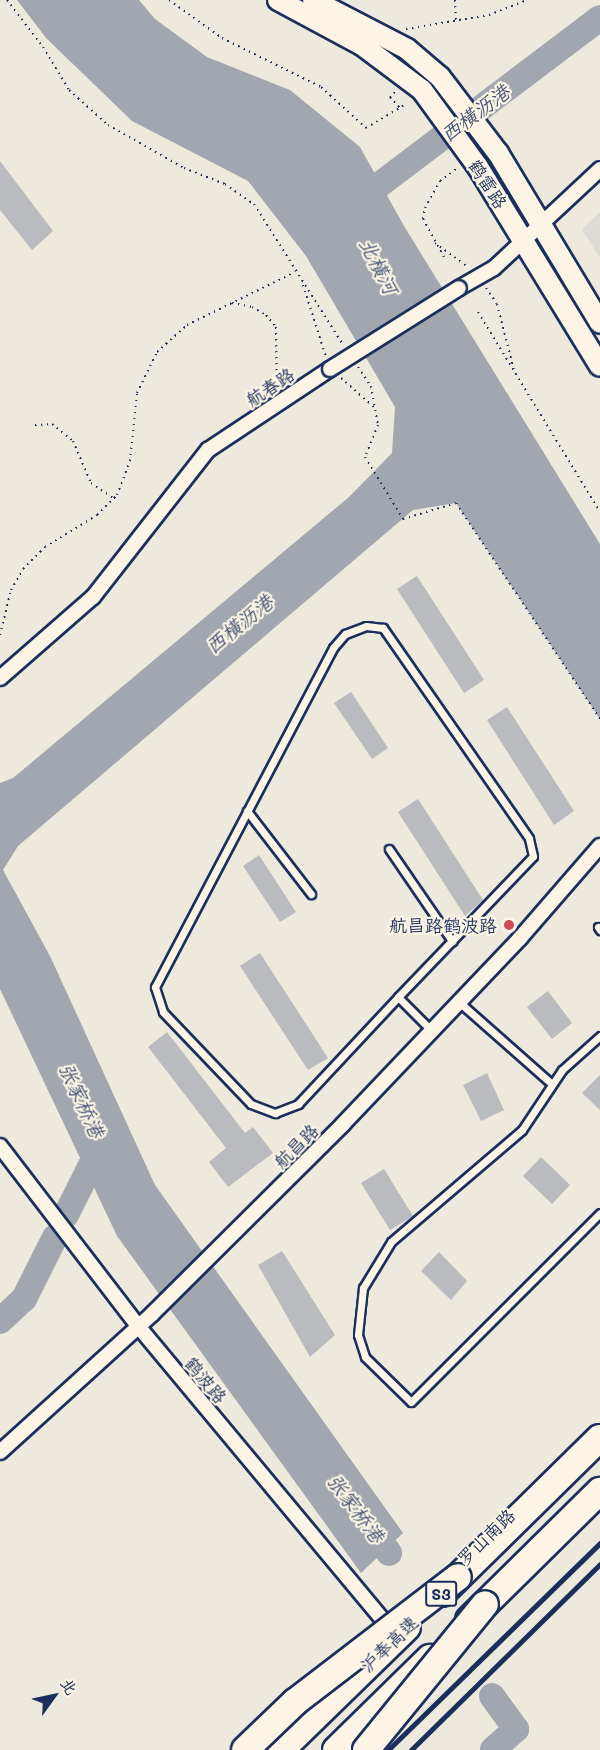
<!DOCTYPE html>
<meta charset="utf-8">
<style>
body{margin:0}
#map{position:relative;width:600px;height:1750px;overflow:hidden;background:#eee9dd;font-family:Mali,"LXGW WenKai TC",sans-serif}
div>[style]{position:absolute}
[style*='--x']{left:calc(var(--x)*1px);top:calc(var(--y)*1px);width:calc(var(--w)*1px);rotate:calc(var(--a)*1deg)}
.built>*{inset:0;background:#dedbd4}
.water>*{inset:0;background:#a2a7af}
.river>*{height:26px;margin:-13px;padding:0 13px;transform-origin:13px;border-radius:13px;background:#a2a7af}
.building>*{inset:0;background:#babbbe}
.path>*{height:2px;margin-top:-1px;transform-origin:0;background:repeating-linear-gradient(90deg,#1b2f5e 0 1.5px,transparent 0 6px)}
.roads{filter:drop-shadow(2px 0 #1b2f5e) drop-shadow(-2px 0 #1b2f5e) drop-shadow(0 2px #1b2f5e) drop-shadow(0 -2px #1b2f5e)}
.lane>*{height:7px;margin:-3.5px;padding:0 3.5px;transform-origin:3.5px;border-radius:3.5px;background:#fcf5e5}
.street>*{height:14px;margin:-7px;padding:0 7px;transform-origin:7px;border-radius:7px;background:#fcf5e5}
.secondary>*{height:20px;margin:-10px;padding:0 10px;transform-origin:10px;border-radius:10px;background:#fcf5e5}
.highway>*{height:26px;margin:-13px;padding:0 13px;transform-origin:13px;border-radius:13px;background:#fcf5e5}
.rail>*{height:4.5px;margin:-2.25px;padding:0 2.25px;transform-origin:2.25px;border-radius:2.25px;background:#1b2f5e}
.bridges{filter:drop-shadow(2px 0 #1b2f5e) drop-shadow(-2px 0 #1b2f5e) drop-shadow(0 2px #1b2f5e) drop-shadow(0 -2px #1b2f5e)}
.street-bridge>*{height:14px;margin:-7px;padding:0 7px;transform-origin:7px;border-radius:7px;background:#fcf5e5}
.highway-bridge>*{height:26px;margin:-13px;padding:0 13px;transform-origin:13px;border-radius:13px;background:#fcf5e5}
.dots>*{width:16px;height:16px;translate:-50% -50%;box-sizing:border-box;border:3px solid #fcf5e5;border-radius:50%}
span{translate:-50% -50%;white-space:nowrap;text-align:center;line-height:1.15;-webkit-text-stroke:4.5px #fcf5e5;paint-order:stroke}
.shield-label span{padding:2px 4px;background:#fcf5e5;border:2px solid;border-radius:4px;-webkit-text-stroke-width:0}
.shield-label{font-size:16px;color:#1b2f5e;font-weight:700}
.street-label{font-size:18px;color:#1b2f5e}
.poi-label{font-size:18px;color:#1b2f5e}
.right{translate:-100% -50%;text-align:right}
.water-label{font-size:20px;color:#445376;font-style:italic}
.north{position:absolute;left:24px;top:1666px;width:60px;height:60px;-webkit-text-stroke:4px #fcf5e5;paint-order:stroke;rotate:57deg;font-size:16px;font-weight:700;line-height:24px;text-align:center;color:#1b2f5e}
.north::after{content:'';display:block;margin:auto;width:21px;height:27px;background:#1b2f5e;clip-path:polygon(50% 0,100% 100%,50% 72%,0 100%)}
</style>
<div id="map">
<div class="built">
<i style="clip-path:polygon(600px 212px,600px 258px,582px 229px)"></i>
</div>
<div class="water">
<i style="clip-path:polygon(17px 0,139px 0,155px 19px,207px 57px,290px 90px,360px 147px,404px 226px,600px 544px,600px 719px,456px 503px,413px 510px,18px 846px,3px 870px,50px 956px,155px 1185px,403px 1533px,361px 1573px,117px 1236px,0 989px,0 783px,13px 778px,349px 497px,392px 453px,395px 407px,306px 256px,248px 181px,132px 121px,46px 38px)"></i>
</div>
<div class="river">
<i style="--x:354;--y:204;--w:308;--a:-37.1"></i>
<i style="--x:66;--y:1215;--w:80;--a:-63.4"></i>
<i style="--x:0;--y:1321;--w:33;--a:-43"></i>
<i style="--x:24;--y:1299;--w:69;--a:-63.4"></i>
<i style="--x:365;--y:1521;--w:40;--a:53"></i>
<i style="--x:492;--y:1696;--w:41;--a:54"></i>
<i style="--x:516;--y:1729;--w:31;--a:138"></i>
</div>
<div class="building">
<i style="clip-path:polygon(0 161px,53px 231px,32px 250px,0 210px)"></i>
<i style="clip-path:polygon(417px 576px,484px 680px,464px 693px,397px 589px)"></i>
<i style="clip-path:polygon(351px 692px,388px 748px,372px 759px,334px 703px)"></i>
<i style="clip-path:polygon(507px 707px,574px 811px,554px 825px,487px 720px)"></i>
<i style="clip-path:polygon(418px 799px,483px 900px,465px 916px,398px 812px)"></i>
<i style="clip-path:polygon(259px 855px,296px 912px,280px 922px,243px 866px)"></i>
<i style="clip-path:polygon(260px 953px,328px 1058px,308px 1070px,240px 966px)"></i>
<i style="clip-path:polygon(548px 991px,572px 1023px,552px 1039px,527px 1007px)"></i>
<i style="clip-path:polygon(167px 1032px,245px 1133px,253px 1127px,273px 1153px,228px 1187px,209px 1162px,226px 1148px,148px 1047px)"></i>
<i style="clip-path:polygon(487px 1073px,504px 1110px,481px 1121px,463px 1085px)"></i>
<i style="clip-path:polygon(600px 1075px,600px 1110px,582px 1093px)"></i>
<i style="clip-path:polygon(541px 1157px,570px 1185px,552px 1204px,523px 1176px)"></i>
<i style="clip-path:polygon(384px 1169px,413px 1216px,390px 1230px,361px 1183px)"></i>
<i style="clip-path:polygon(282px 1251px,335px 1335px,310px 1357px,258px 1265px)"></i>
<i style="clip-path:polygon(439px 1252px,467px 1281px,451px 1300px,421px 1271px)"></i>
</div>
<div class="path">
<i style="--x:7;--y:0;--w:59;--a:52.5"></i>
<i style="--x:43;--y:47;--w:50;--a:58.8"></i>
<i style="--x:69;--y:90;--w:52;--a:41.9"></i>
<i style="--x:108;--y:125;--w:87;--a:29.5"></i>
<i style="--x:184;--y:168;--w:44;--a:21.3"></i>
<i style="--x:225;--y:184;--w:35;--a:35"></i>
<i style="--x:254;--y:204;--w:167;--a:57.7"></i>
<i style="--x:169;--y:0;--w:65;--a:35.6"></i>
<i style="--x:222;--y:38;--w:110;--a:26.3"></i>
<i style="--x:321;--y:87;--w:61;--a:42.3"></i>
<i style="--x:366;--y:128;--w:47;--a:-31"></i>
<i style="--x:455;--y:0;--w:20;--a:87"></i>
<i style="--x:406;--y:29;--w:84;--a:-9.6"></i>
<i style="--x:489;--y:15;--w:41;--a:-21.5"></i>
<i style="--x:395;--y:92;--w:7;--a:135"></i>
<i style="--x:390;--y:97;--w:15;--a:48"></i>
<i style="--x:435;--y:243;--w:39;--a:36"></i>
<i style="--x:444;--y:257;--w:43;--a:-118.9"></i>
<i style="--x:423;--y:219;--w:11;--a:-80"></i>
<i style="--x:425;--y:208;--w:31;--a:-61"></i>
<i style="--x:440;--y:181;--w:20;--a:-37"></i>
<i style="--x:303;--y:285;--w:76;--a:72.3"></i>
<i style="--x:486;--y:288;--w:19;--a:55"></i>
<i style="--x:497;--y:304;--w:68;--a:75.6"></i>
<i style="--x:232;--y:303;--w:20;--a:11"></i>
<i style="--x:252;--y:307;--w:16;--a:30"></i>
<i style="--x:266;--y:315;--w:16;--a:50"></i>
<i style="--x:276;--y:327;--w:62;--a:89.1"></i>
<i style="--x:478;--y:312;--w:234;--a:58.6"></i>
<i style="--x:358;--y:367;--w:23;--a:56"></i>
<i style="--x:371;--y:386;--w:40;--a:80"></i>
<i style="--x:378;--y:425;--w:35;--a:112"></i>
<i style="--x:365;--y:457;--w:73;--a:58.5"></i>
<i style="--x:403;--y:519;--w:55;--a:-16.8"></i>
<i style="--x:456;--y:503;--w:260;--a:56.3"></i>
<i style="--x:341;--y:378;--w:45;--a:41.4"></i>
<i style="--x:35;--y:425;--w:17;--a:-3"></i>
<i style="--x:52;--y:424;--w:27;--a:39"></i>
<i style="--x:73;--y:441;--w:46;--a:66.8"></i>
<i style="--x:91;--y:483;--w:29;--a:34"></i>
<i style="--x:0;--y:635;--w:46;--a:-76.3"></i>
<i style="--x:11;--y:590;--w:24;--a:-60"></i>
<i style="--x:23;--y:569;--w:31;--a:-45"></i>
<i style="--x:45;--y:547;--w:61;--a:-31.6"></i>
<i style="--x:97;--y:515;--w:28;--a:-45"></i>
<i style="--x:117;--y:495;--w:36;--a:-69"></i>
<i style="--x:130;--y:461;--w:68;--a:-84.1"></i>
<i style="--x:137;--y:393;--w:46;--a:-64"></i>
<i style="--x:157;--y:352;--w:40;--a:-42"></i>
<i style="--x:187;--y:325;--w:120;--a:-26.1"></i>
</div>
<div class="roads">
<div class="lane">
<i style="--x:247;--y:811;--w:105;--a:52.4"></i>
<i style="--x:389;--y:849;--w:112;--a:55.6"></i>
<i style="--x:598;--y:927;--w:4;--a:56"></i>
<i style="--x:398;--y:997;--w:195;--a:-46.2"></i>
<i style="--x:533;--y:856;--w:18;--a:-103"></i>
<i style="--x:529;--y:838;--w:256;--a:-124.8"></i>
<i style="--x:383;--y:628;--w:17;--a:-173"></i>
<i style="--x:366;--y:626;--w:22;--a:159"></i>
<i style="--x:345;--y:634;--w:18;--a:131"></i>
<i style="--x:333;--y:648;--w:383;--a:117.7"></i>
<i style="--x:155;--y:987;--w:26;--a:72"></i>
<i style="--x:163;--y:1012;--w:127;--a:46.3"></i>
<i style="--x:251;--y:1104;--w:26;--a:21"></i>
<i style="--x:275;--y:1113;--w:25;--a:-21"></i>
<i style="--x:298;--y:1104;--w:146;--a:-46.9"></i>
<i style="--x:398;--y:997;--w:48;--a:45"></i>
<i style="--x:459;--y:1002;--w:124;--a:41.4"></i>
<i style="--x:600;--y:1036;--w:51;--a:138.2"></i>
<i style="--x:562;--y:1070;--w:72;--a:123.7"></i>
<i style="--x:522;--y:1130;--w:172;--a:139.5"></i>
<i style="--x:391;--y:1242;--w:54;--a:121.3"></i>
<i style="--x:363;--y:1288;--w:47;--a:96.1"></i>
<i style="--x:358;--y:1335;--w:23;--a:72"></i>
<i style="--x:365;--y:1357;--w:64;--a:44.4"></i>
<i style="--x:411;--y:1402;--w:267;--a:-45"></i>
</div>
<div class="street">
<i style="--x:459;--y:288;--w:40;--a:-29.7"></i>
<i style="--x:494;--y:268;--w:145;--a:-43"></i>
<i style="--x:0;--y:678;--w:123;--a:-41.1"></i>
<i style="--x:93;--y:597;--w:187;--a:-52"></i>
<i style="--x:208;--y:450;--w:146;--a:-33.6"></i>
<i style="--x:0;--y:1146;--w:227;--a:52.5"></i>
<i style="--x:138;--y:1326;--w:397;--a:50.2"></i>
<i style="--x:0;--y:1452;--w:205;--a:-42.2"></i>
<i style="--x:152;--y:1314;--w:269;--a:-44.8"></i>
<i style="--x:343;--y:1124;--w:257;--a:-46.4"></i>
<i style="--x:520;--y:938;--w:122;--a:-49"></i>
</div>
<div class="secondary">
<i style="--x:278;--y:0;--w:95;--a:28.2"></i>
<i style="--x:362;--y:45;--w:75;--a:36.9"></i>
<i style="--x:422;--y:90;--w:95;--a:54"></i>
<i style="--x:478;--y:167;--w:233;--a:58.5"></i>
<i style="--x:313;--y:0;--w:106;--a:27.5"></i>
<i style="--x:407;--y:49;--w:43;--a:40.3"></i>
<i style="--x:440;--y:77;--w:96;--a:52.7"></i>
<i style="--x:498;--y:153;--w:198;--a:59"></i>
</div>
<div class="highway">
<i style="--x:442;--y:1593;--w:221;--a:-44.5"></i>
<i style="--x:469;--y:1620;--w:184;--a:-44.6"></i>
<i style="--x:281;--y:1750;--w:176;--a:-44.3"></i>
<i style="--x:336;--y:1750;--w:132;--a:-44.4"></i>
</div>
</div>
<div class="rail">
<i style="--x:388;--y:1750;--w:296;--a:-44.3"></i>
<i style="--x:411;--y:1750;--w:265;--a:-44.5"></i>
</div>
<div class="bridges">
<div class="street-bridge">
<i style="--x:330;--y:369;--w:152;--a:-32.1"></i>
</div>
<div class="highway-bridge">
<i style="--x:245;--y:1750;--w:69;--a:-43.8"></i>
<i style="--x:295;--y:1702;--w:205;--a:-37.5"></i>
<i style="--x:366;--y:1750;--w:188;--a:-50.8"></i>
</div>
</div>
<div class="dots">
<i style="left:509px;top:925px;background:#d1495b"></i>
</div>
<div class="shield-label">
<span style="left:441px;top:1594px">S3</span>
</div>
<div class="street-label">
<span style="left:488px;top:184px;rotate:57deg">鹤雷路</span>
<span style="left:270px;top:387px;rotate:-34deg">航春路</span>
<span style="left:296px;top:1146px;rotate:-45deg">航昌路</span>
<span style="left:206px;top:1380px;rotate:50deg">鹤波路</span>
<span style="left:486px;top:1537px;rotate:-44deg">罗山南路</span>
<span style="left:389px;top:1644px;rotate:-44deg">沪奉高速</span>
</div>
<div class="poi-label">
<span class="right" style="left:497px;top:925px">航昌路鹤波路</span>
</div>
<div class="water-label">
<span style="left:475px;top:113px;rotate:-37deg">西横沥港</span>
<span style="left:379px;top:266px;rotate:63deg">北横河</span>
<span style="left:239px;top:624px;rotate:-39deg">西横沥港</span>
<span style="left:82px;top:1100px;rotate:65deg">张家桥港</span>
<span style="left:356px;top:1508px;rotate:53deg">张家桥港</span>
</div>
<div class="north">北</div>
</div>
